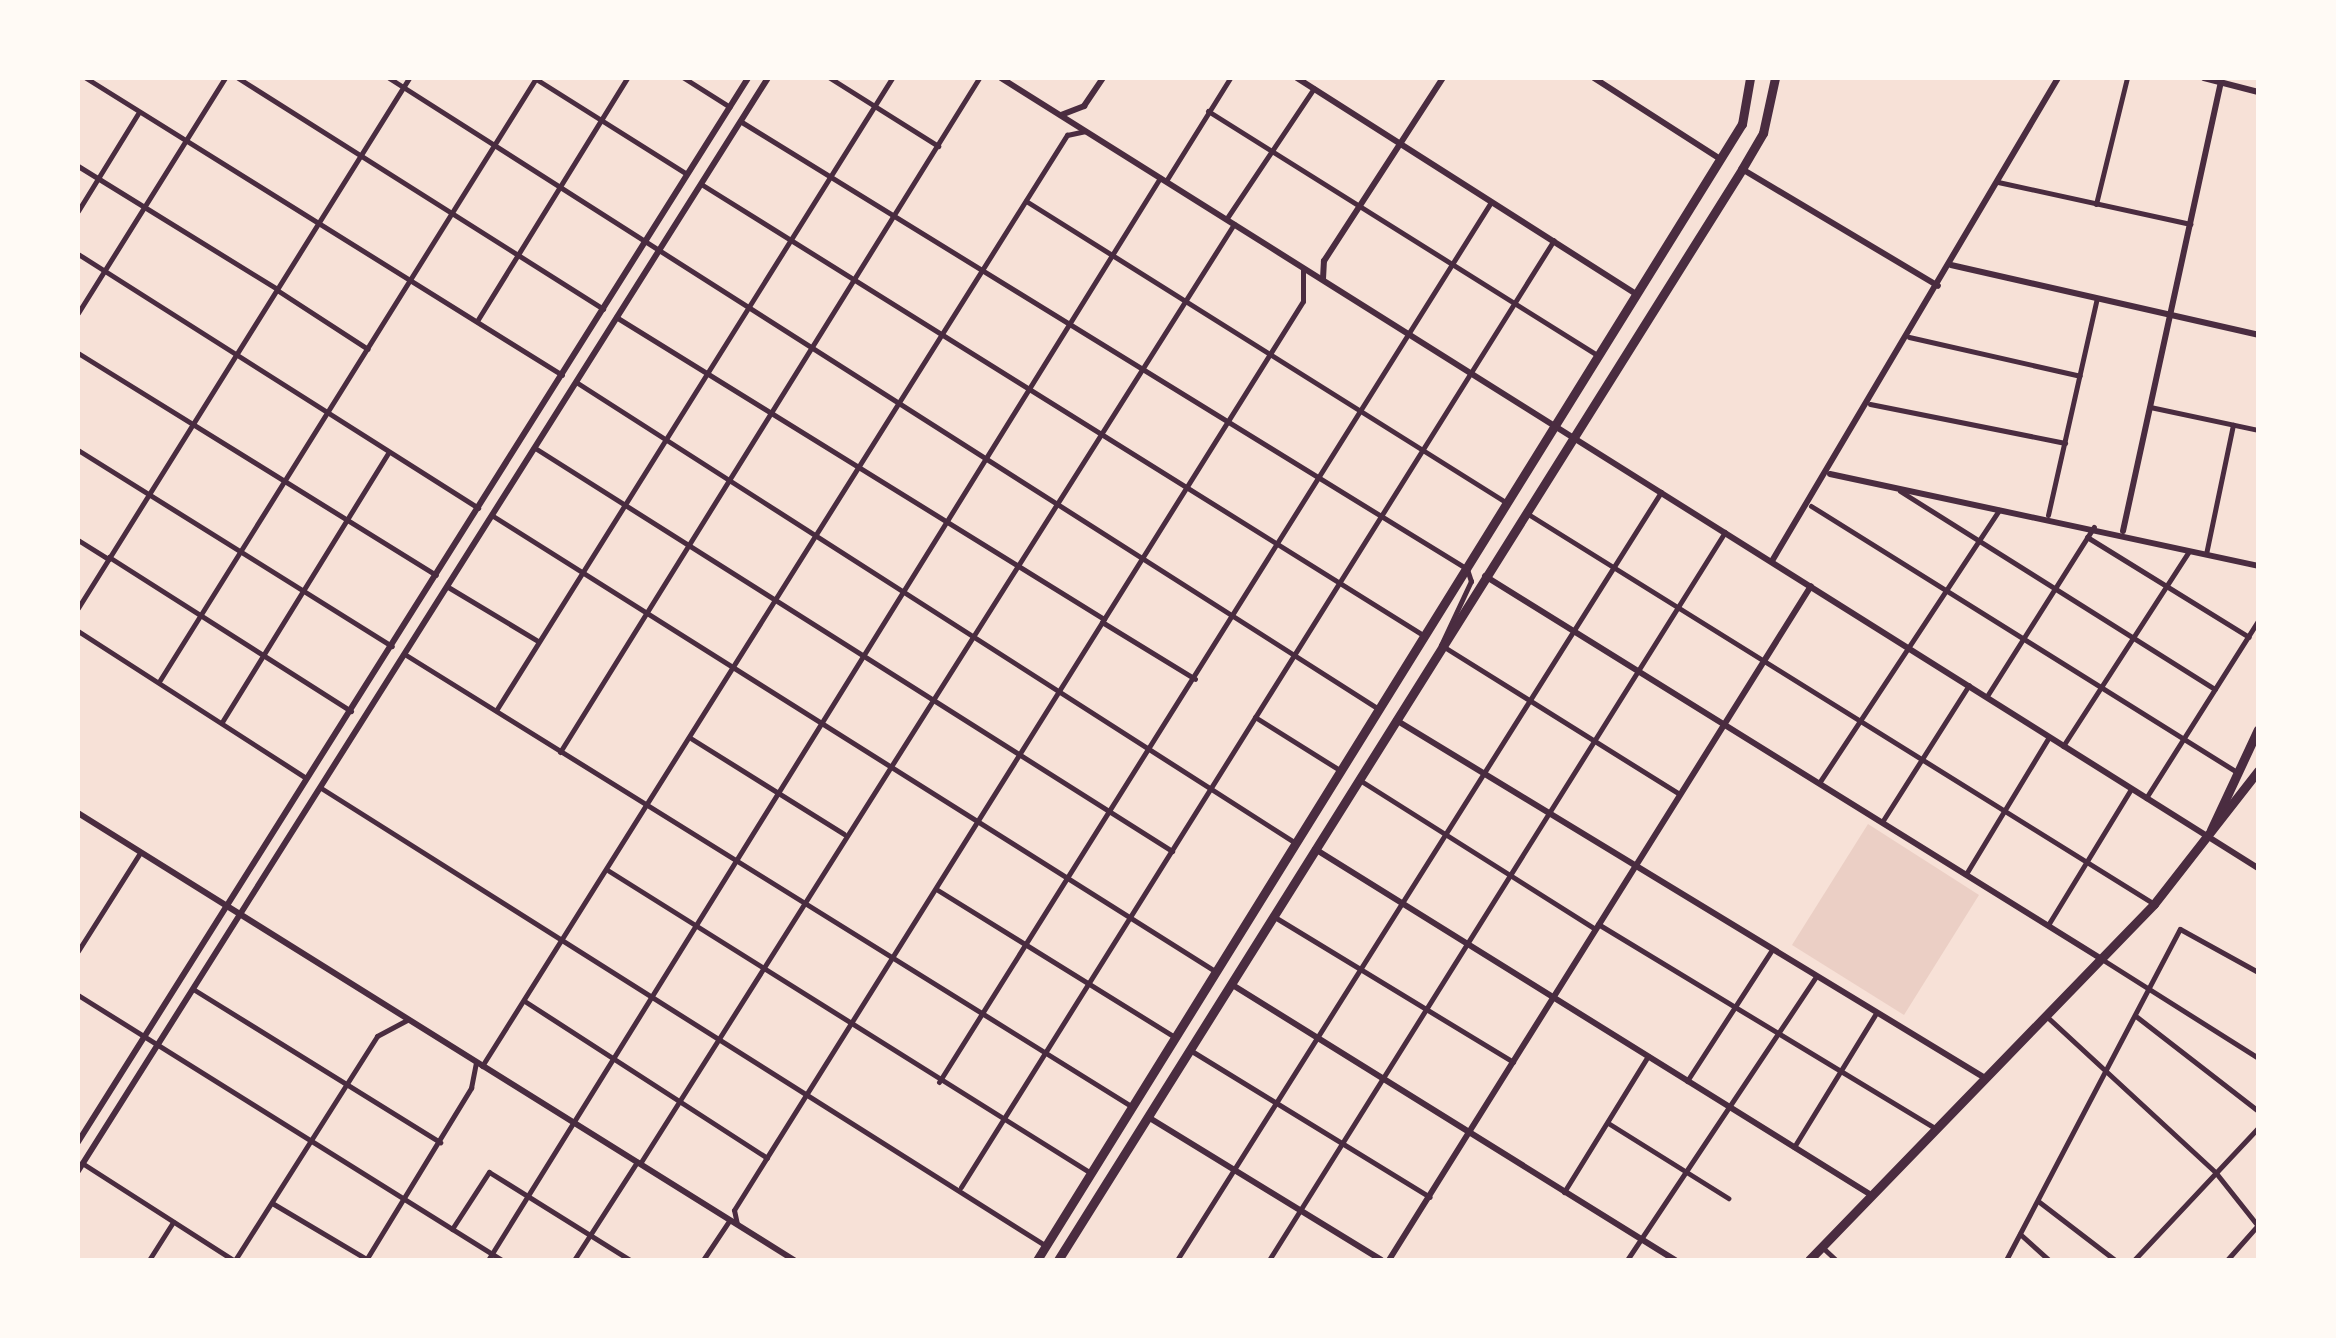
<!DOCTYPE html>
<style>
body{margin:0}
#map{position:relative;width:2336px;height:1338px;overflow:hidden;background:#f7e1d7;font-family:Arial,sans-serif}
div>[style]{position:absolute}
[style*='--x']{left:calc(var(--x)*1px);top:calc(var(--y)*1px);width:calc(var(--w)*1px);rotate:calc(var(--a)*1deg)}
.green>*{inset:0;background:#ebcfc5}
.minor>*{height:5px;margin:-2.5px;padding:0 2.5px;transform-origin:2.5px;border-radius:2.5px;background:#4a2c40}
.tertiary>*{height:6px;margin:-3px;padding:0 3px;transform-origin:3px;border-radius:3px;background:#4a2c40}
.primary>*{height:9px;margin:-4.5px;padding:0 4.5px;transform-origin:4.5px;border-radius:4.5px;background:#4a2c40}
span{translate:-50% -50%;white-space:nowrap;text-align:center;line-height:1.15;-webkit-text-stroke:10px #fffaf5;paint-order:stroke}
.frame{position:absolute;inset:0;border:80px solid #fffaf5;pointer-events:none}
</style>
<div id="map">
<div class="green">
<i style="clip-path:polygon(1868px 824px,1979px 895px,1904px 1015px,1792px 945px)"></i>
</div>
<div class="minor">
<i style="--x:86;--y:78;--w:561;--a:31.96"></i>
<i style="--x:238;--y:78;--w:432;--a:32.3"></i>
<i style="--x:389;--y:78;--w:1172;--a:32.52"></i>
<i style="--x:684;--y:78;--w:54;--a:32.2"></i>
<i style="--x:830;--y:78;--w:128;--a:32.2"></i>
<i style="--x:536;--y:79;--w:178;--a:32.2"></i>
<i style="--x:1208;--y:111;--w:461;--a:32.1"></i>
<i style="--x:740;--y:121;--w:854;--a:31.64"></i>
<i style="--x:1467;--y:569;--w:13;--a:72"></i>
<i style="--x:1471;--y:581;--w:71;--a:115.1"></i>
<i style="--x:1441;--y:645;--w:281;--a:32"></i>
<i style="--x:78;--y:166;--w:234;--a:31.7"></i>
<i style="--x:1166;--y:181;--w:121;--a:-58.1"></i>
<i style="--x:1998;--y:182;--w:197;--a:12.3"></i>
<i style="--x:701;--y:184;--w:851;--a:31.99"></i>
<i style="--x:1026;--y:201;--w:568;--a:32.12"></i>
<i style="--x:2096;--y:204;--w:130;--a:-76.2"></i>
<i style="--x:78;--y:211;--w:116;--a:-58.4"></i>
<i style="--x:1227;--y:218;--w:156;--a:-56.2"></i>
<i style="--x:78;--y:254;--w:474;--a:32.4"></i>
<i style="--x:277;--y:290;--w:108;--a:33"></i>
<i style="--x:78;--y:313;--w:277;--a:-58"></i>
<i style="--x:616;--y:317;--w:574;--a:31.75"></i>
<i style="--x:477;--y:321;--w:286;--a:-58.3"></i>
<i style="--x:1909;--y:337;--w:175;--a:12.8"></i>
<i style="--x:78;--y:353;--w:421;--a:31.8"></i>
<i style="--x:576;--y:382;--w:853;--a:32.65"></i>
<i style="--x:1870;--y:404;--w:199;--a:11.3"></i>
<i style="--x:2150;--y:407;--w:110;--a:12"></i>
<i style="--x:535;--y:448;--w:754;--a:32.32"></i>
<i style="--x:78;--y:450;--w:370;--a:32"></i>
<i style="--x:1900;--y:491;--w:372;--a:32.2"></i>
<i style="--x:1811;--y:506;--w:499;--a:32"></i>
<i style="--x:1528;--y:514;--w:738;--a:31.92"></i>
<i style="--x:2048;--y:515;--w:222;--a:-77.3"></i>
<i style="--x:493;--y:516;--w:853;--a:32.22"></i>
<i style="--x:2087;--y:537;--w:190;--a:31.7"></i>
<i style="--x:78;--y:540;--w:36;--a:32"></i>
<i style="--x:2206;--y:554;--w:132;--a:-78.2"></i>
<i style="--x:109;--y:557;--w:287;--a:32.5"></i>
<i style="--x:448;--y:587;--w:105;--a:31"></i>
<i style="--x:78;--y:608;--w:625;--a:-58.01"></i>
<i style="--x:1102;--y:622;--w:109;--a:31.5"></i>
<i style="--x:78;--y:631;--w:271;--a:32.8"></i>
<i style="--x:406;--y:655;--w:854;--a:31.88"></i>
<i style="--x:160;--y:680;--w:710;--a:-58.01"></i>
<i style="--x:1987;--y:696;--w:200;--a:-57.7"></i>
<i style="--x:497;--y:709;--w:744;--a:-57.95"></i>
<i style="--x:1255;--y:717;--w:102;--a:32.1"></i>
<i style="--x:222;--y:722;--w:317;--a:-58.3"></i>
<i style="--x:692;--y:739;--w:179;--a:32"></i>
<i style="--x:2063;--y:746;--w:232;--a:-57.1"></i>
<i style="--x:560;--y:752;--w:794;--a:-58.13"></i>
<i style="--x:1358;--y:779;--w:280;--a:32.3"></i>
<i style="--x:1819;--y:783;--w:327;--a:-56.6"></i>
<i style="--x:321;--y:788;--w:858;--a:32.28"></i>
<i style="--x:2146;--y:798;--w:209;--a:-57.7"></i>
<i style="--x:1882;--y:822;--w:162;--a:-57.6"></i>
<i style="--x:609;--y:871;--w:567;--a:32.09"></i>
<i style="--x:1966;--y:874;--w:160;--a:-58.8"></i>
<i style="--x:936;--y:889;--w:281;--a:31.8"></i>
<i style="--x:1273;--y:916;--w:281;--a:31.3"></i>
<i style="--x:1598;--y:924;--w:395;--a:31.2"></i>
<i style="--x:2048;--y:925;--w:159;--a:-58.6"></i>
<i style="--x:78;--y:951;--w:116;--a:-57.7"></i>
<i style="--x:2100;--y:958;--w:187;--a:32.3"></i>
<i style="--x:193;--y:989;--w:291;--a:31.8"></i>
<i style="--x:78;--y:995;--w:500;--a:32.01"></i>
<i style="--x:526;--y:1002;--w:287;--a:32.9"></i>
<i style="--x:2045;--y:1015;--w:233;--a:42.7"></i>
<i style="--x:2216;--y:1173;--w:68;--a:51.6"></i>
<i style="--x:2137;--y:1017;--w:153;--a:37.8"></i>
<i style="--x:1190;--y:1050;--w:281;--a:31.5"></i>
<i style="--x:482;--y:1066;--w:1100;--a:-57.86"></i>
<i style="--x:1067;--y:135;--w:19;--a:-12"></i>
<i style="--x:1687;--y:1081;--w:155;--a:-57.1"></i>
<i style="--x:939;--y:1082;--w:1039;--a:-57.9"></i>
<i style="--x:1608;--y:1123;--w:142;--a:32"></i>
<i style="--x:1794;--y:1147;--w:155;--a:-58.5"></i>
<i style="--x:641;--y:1162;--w:1110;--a:-57.7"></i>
<i style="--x:82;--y:1163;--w:179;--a:32.7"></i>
<i style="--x:961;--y:1187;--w:1117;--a:-57.95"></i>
<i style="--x:1564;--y:1192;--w:160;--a:-58.3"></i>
<i style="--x:2038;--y:1201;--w:97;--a:37.5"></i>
<i style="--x:272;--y:1203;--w:112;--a:30.7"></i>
<i style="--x:737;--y:1224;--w:14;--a:-102"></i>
<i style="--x:734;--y:1210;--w:1072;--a:-57.95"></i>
<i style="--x:1303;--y:301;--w:33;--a:-90"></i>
<i style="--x:452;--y:1229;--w:68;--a:-57"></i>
<i style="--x:489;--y:1172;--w:166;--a:32"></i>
<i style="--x:2020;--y:1234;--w:39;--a:42"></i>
<i style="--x:1822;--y:1247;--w:19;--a:43"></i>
<i style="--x:149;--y:1260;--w:45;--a:-57.7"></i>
<i style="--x:235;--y:1260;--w:265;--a:-57.6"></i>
<i style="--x:377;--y:1036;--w:34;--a:-28"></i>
<i style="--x:366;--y:1260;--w:202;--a:-58.6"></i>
<i style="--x:471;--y:1088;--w:26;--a:-79"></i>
<i style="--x:488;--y:1260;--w:1274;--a:-58.16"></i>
<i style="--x:574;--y:1260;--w:117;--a:-57.3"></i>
<i style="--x:703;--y:1260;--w:47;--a:-56.3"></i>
<i style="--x:1177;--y:1260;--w:908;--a:-57.78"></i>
<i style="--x:1269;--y:1260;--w:859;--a:-57.94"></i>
<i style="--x:1627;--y:1260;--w:339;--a:-56.3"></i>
<i style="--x:2006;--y:1260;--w:374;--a:-62.3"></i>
<i style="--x:2180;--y:929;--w:89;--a:28.9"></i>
<i style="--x:2134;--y:1260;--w:181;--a:-46.8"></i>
<i style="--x:2227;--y:1260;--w:47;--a:-48.5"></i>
</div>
<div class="tertiary">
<i style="--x:1001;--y:78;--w:1485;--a:32.15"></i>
<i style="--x:1297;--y:78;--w:402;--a:32.5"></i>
<i style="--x:1594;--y:78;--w:150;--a:32.7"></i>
<i style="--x:2204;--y:78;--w:56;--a:14.5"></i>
<i style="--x:1061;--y:115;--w:25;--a:-21"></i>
<i style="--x:1084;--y:106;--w:34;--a:-56"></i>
<i style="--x:1742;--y:169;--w:228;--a:30.8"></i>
<i style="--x:1951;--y:265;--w:315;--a:12.8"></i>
<i style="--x:1323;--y:279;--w:18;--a:-87"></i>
<i style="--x:1324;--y:261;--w:218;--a:-57"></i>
<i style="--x:1830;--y:474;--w:438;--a:12.1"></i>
<i style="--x:2123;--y:531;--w:460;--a:-77.7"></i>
<i style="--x:1772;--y:561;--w:561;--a:-59.37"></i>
<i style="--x:1485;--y:576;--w:724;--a:31.85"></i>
<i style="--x:1396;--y:720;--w:689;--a:31.29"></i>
<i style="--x:78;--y:813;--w:844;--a:31.98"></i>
<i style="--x:1315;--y:849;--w:655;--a:31.89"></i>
<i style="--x:1231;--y:984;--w:523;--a:31.87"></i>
<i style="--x:1148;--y:1117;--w:273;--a:31.5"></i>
<i style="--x:78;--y:1142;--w:1257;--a:-57.8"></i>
<i style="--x:78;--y:1171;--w:1293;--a:-57.74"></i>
<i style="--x:1389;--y:1260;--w:795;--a:-57.95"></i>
</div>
<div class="primary">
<i style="--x:2211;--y:830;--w:111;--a:-65"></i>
<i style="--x:1037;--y:1260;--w:1337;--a:-58.18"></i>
<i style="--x:1742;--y:124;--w:47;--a:-80.1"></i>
<i style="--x:1058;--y:1260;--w:1288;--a:-57.91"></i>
<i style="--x:1742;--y:169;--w:42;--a:-59.7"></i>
<i style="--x:1763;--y:133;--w:56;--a:-77.7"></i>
<i style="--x:1809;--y:1260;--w:496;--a:-45.9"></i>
<i style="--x:2154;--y:904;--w:169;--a:-52"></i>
</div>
<div class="frame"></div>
</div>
